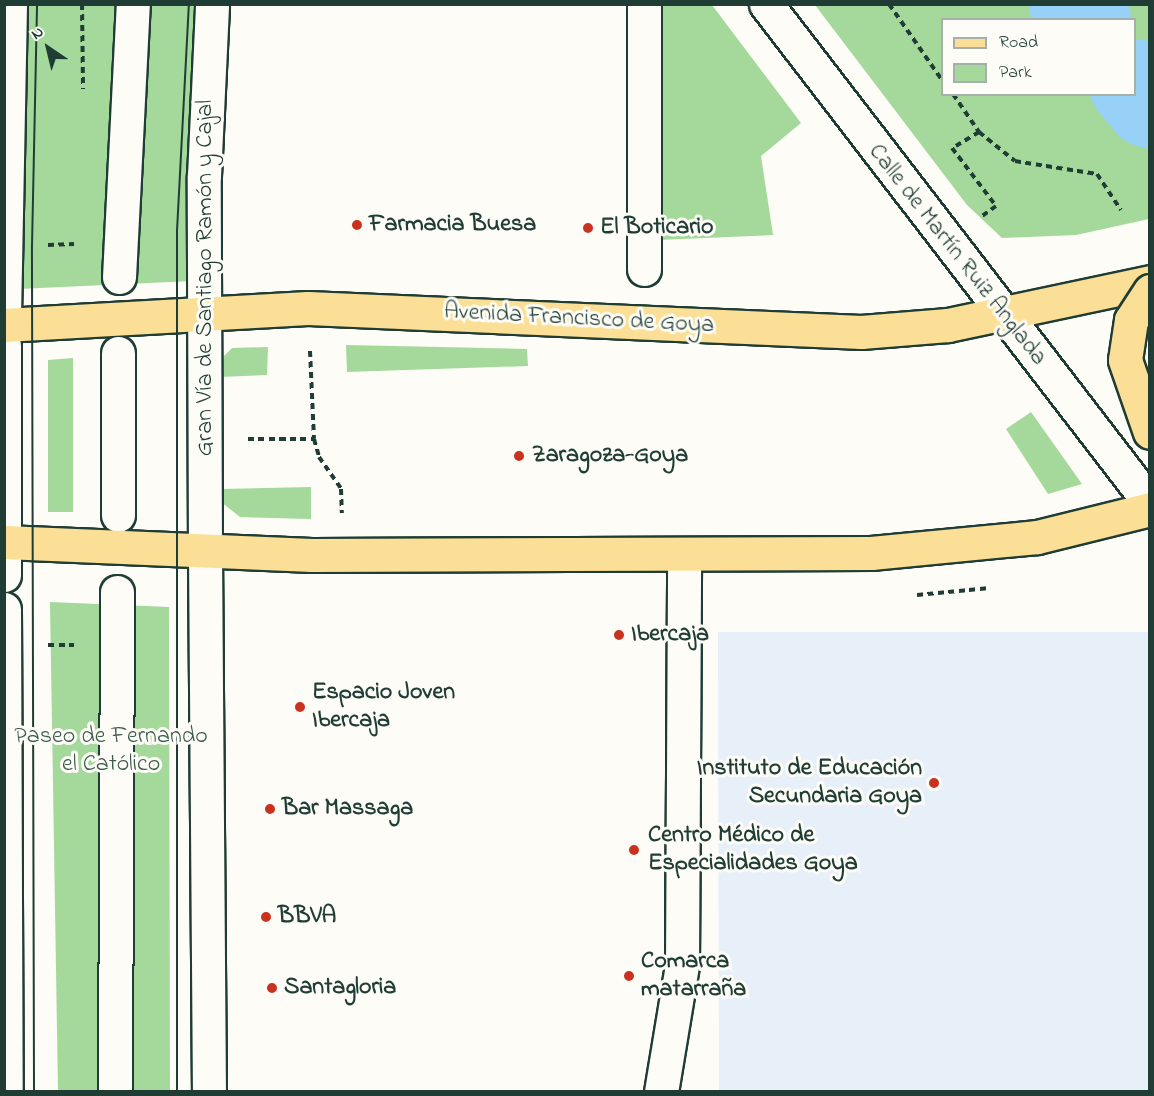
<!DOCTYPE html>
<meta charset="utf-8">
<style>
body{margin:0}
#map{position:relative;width:1154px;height:1096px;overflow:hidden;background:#fdfcf7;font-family:"Indie Flower",sans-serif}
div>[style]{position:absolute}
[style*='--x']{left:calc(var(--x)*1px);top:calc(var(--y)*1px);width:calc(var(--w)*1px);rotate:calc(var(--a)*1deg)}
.built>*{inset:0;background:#e7eff9}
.green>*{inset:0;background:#a4d99b}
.river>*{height:90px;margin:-45px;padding:0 45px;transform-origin:45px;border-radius:45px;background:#97d1f7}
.path>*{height:4px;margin-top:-2px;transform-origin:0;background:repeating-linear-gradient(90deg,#1f3d34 0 6px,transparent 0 10.5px)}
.roads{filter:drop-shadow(2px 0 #1f3d34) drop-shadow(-2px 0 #1f3d34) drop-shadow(0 2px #1f3d34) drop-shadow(0 -2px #1f3d34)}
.pedestrian>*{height:33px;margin:-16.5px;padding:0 16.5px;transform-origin:16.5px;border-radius:16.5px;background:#fdfcf7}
.minor>*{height:33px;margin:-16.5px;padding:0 16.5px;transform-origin:16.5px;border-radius:16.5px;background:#fdfcf7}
.tertiary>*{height:33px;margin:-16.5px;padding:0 16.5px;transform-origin:16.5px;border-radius:16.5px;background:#fdfcf7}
.secondary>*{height:33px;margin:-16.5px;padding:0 16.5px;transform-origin:16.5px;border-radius:16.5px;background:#fdfcf7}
.primary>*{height:33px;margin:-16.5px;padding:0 16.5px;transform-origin:16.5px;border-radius:16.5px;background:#fbdf96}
.tram>*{height:1.5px;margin:-0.75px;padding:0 0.75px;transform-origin:0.75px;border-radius:0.75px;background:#1f3d34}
.bridges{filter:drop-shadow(2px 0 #1f3d34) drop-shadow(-2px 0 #1f3d34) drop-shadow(0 2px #1f3d34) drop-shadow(0 -2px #1f3d34)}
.primary-bridge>*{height:33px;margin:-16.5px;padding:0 16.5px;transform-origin:16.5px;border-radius:16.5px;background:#fbdf96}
.dots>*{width:16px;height:16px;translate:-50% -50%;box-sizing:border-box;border:3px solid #fdfcf7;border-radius:50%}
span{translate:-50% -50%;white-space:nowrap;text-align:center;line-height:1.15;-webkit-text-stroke:6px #fdfcf7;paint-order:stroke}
.poi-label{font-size:24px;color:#1f3d34;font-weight:700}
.left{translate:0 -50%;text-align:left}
.right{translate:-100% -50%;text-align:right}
.street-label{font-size:24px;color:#1f3d34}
.park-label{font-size:24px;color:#3a5c49}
.frame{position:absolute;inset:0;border:6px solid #1f3d34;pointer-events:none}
.legend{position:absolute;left:941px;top:18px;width:195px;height:78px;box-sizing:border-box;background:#fdfcf7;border:2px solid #a4b0a9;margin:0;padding:8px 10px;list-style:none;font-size:18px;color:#1f3d34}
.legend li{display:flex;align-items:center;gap:12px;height:30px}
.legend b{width:30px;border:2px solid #a4b0a9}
.north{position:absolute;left:18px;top:18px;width:60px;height:60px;-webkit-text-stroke:4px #fdfcf7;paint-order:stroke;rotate:325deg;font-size:16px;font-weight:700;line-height:24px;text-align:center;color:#1f3d34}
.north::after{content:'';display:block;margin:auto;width:21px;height:27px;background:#1f3d34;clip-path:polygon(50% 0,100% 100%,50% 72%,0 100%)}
</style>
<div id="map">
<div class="built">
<i style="clip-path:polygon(718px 632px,1149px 632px,1149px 1091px,719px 1091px)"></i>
</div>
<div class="green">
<i style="clip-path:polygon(18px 5px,203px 5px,192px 281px,18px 289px)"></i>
<i style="clip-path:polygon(655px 5px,712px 5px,801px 123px,761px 156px,773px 235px,658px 240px)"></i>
<i style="clip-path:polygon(evenodd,815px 5px,1149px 5px,1149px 219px,1076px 235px,1002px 238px,967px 205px,815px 5px,942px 20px,1134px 20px,1134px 94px,942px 94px,942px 20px)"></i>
<i style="clip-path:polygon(346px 345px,527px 349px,528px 366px,347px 372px)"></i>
<i style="clip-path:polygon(268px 347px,267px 375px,220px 377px,220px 360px,232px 348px)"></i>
<i style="clip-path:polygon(73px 358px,73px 512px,48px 512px,48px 360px)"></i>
<i style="clip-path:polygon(1031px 412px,1082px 484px,1048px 494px,1006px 429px)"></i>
<i style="clip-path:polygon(311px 487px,311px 519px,240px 517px,221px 502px,221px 489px)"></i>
<i style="clip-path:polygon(50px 602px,169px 607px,170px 1091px,58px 1091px)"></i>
</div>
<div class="river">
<i style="--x:1074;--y:4;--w:20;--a:53"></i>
<i style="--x:1134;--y:84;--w:25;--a:50"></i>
</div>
<div class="path">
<i style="--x:82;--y:4;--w:85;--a:89.3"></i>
<i style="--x:889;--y:4;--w:93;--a:55.1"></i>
<i style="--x:953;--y:94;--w:46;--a:55.6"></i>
<i style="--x:979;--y:132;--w:46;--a:38.9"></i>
<i style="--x:1015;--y:161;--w:83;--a:9"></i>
<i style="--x:1097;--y:174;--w:43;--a:56.3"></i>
<i style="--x:979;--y:132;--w:31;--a:149"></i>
<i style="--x:952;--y:148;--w:73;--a:52.8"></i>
<i style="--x:996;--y:206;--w:17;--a:144"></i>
<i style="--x:48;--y:245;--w:26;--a:-2"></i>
<i style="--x:310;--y:351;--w:88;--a:87.4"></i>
<i style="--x:314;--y:439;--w:19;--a:74"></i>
<i style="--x:319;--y:457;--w:39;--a:55"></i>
<i style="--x:341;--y:489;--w:24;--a:88"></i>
<i style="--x:248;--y:439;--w:66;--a:0"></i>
<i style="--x:917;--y:595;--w:73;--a:-5.5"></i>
<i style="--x:48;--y:645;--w:26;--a:0"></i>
</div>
<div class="roads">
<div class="pedestrian">
<i style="--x:644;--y:269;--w:265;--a:-90"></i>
<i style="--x:119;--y:277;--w:273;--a:-87.1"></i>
<i style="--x:118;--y:515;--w:162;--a:-90"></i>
<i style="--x:115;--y:1092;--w:500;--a:-89.77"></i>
</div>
<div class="minor">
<i style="--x:766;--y:4;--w:630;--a:52.42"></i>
<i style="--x:661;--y:1092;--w:129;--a:-80.6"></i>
<i style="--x:682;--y:965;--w:411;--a:-89.7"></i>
</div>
<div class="tertiary">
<i style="--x:4;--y:317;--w:313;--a:-88.9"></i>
<i style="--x:205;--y:552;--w:376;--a:-90.2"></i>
<i style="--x:204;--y:176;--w:172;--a:-87.3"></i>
</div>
<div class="secondary">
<i style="--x:4;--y:345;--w:230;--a:90"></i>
<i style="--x:205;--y:552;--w:540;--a:89.58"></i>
<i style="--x:4;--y:609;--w:483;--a:89.8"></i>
</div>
<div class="primary">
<i style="--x:4;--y:325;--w:304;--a:-3.2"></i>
<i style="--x:308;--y:308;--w:554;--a:2.49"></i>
<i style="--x:861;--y:332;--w:87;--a:-4.6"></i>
<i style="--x:948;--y:325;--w:207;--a:-12"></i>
<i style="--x:4;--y:542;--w:308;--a:2.4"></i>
<i style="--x:312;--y:555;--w:559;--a:-0.2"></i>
<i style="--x:871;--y:553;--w:167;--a:-5.5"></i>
<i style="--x:1037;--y:537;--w:116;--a:-13.9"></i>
</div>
</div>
<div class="tram">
<i style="--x:34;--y:1092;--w:846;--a:-90.14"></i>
<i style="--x:32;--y:246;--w:242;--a:-88.8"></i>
<i style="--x:177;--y:1092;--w:861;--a:-90"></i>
<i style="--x:177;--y:231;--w:227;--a:-87"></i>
</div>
<div class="bridges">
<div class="primary-bridge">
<i style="--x:1150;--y:291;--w:35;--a:123"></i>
<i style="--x:1131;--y:320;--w:40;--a:98.5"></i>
<i style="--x:1125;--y:360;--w:76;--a:70.9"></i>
</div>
</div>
<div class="dots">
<i style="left:357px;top:225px;background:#c8321e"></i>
<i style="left:588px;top:228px;background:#c8321e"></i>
<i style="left:519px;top:456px;background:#c8321e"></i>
<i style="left:619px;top:635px;background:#c8321e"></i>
<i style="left:300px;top:707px;background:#c8321e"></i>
<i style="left:934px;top:783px;background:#c8321e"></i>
<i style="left:270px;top:809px;background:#c8321e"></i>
<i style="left:634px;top:850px;background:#c8321e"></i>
<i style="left:266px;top:917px;background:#c8321e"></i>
<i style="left:629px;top:976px;background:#c8321e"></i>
<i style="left:272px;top:988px;background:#c8321e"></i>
</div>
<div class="poi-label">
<span class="left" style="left:369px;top:225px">Farmacia Buesa</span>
<span class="left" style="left:600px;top:228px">El Boticario</span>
<span class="left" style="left:532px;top:456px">Zaragoza-Goya</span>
<span class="left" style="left:631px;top:635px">Ibercaja</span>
<span class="left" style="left:312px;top:707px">Espacio Joven<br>Ibercaja</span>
<span class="right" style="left:922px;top:783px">Instituto de Educación<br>Secundaria Goya</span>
<span class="left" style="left:282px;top:809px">Bar Massaga</span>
<span class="left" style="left:648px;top:850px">Centro Médico de<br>Especialidades Goya</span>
<span class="left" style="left:278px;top:917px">BBVA</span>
<span class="left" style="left:641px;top:976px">Comarca<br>matarraña</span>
<span class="left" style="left:284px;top:988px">Santagloria</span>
</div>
<div class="street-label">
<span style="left:957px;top:255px;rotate:52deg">Calle de Martín Ruiz Anglada</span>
<span style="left:206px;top:278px;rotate:-90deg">Gran Vía de Santiago Ramón y Cajal</span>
<span style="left:579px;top:319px;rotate:3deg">Avenida Francisco de Goya</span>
</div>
<div class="park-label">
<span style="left:111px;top:751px">Paseo de Fernando<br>el Católico</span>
</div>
<div class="frame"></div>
<ul class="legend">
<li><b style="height:8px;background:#fbdf96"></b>Road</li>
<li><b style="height:16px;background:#a4d99b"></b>Park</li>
</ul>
<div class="north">N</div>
</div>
